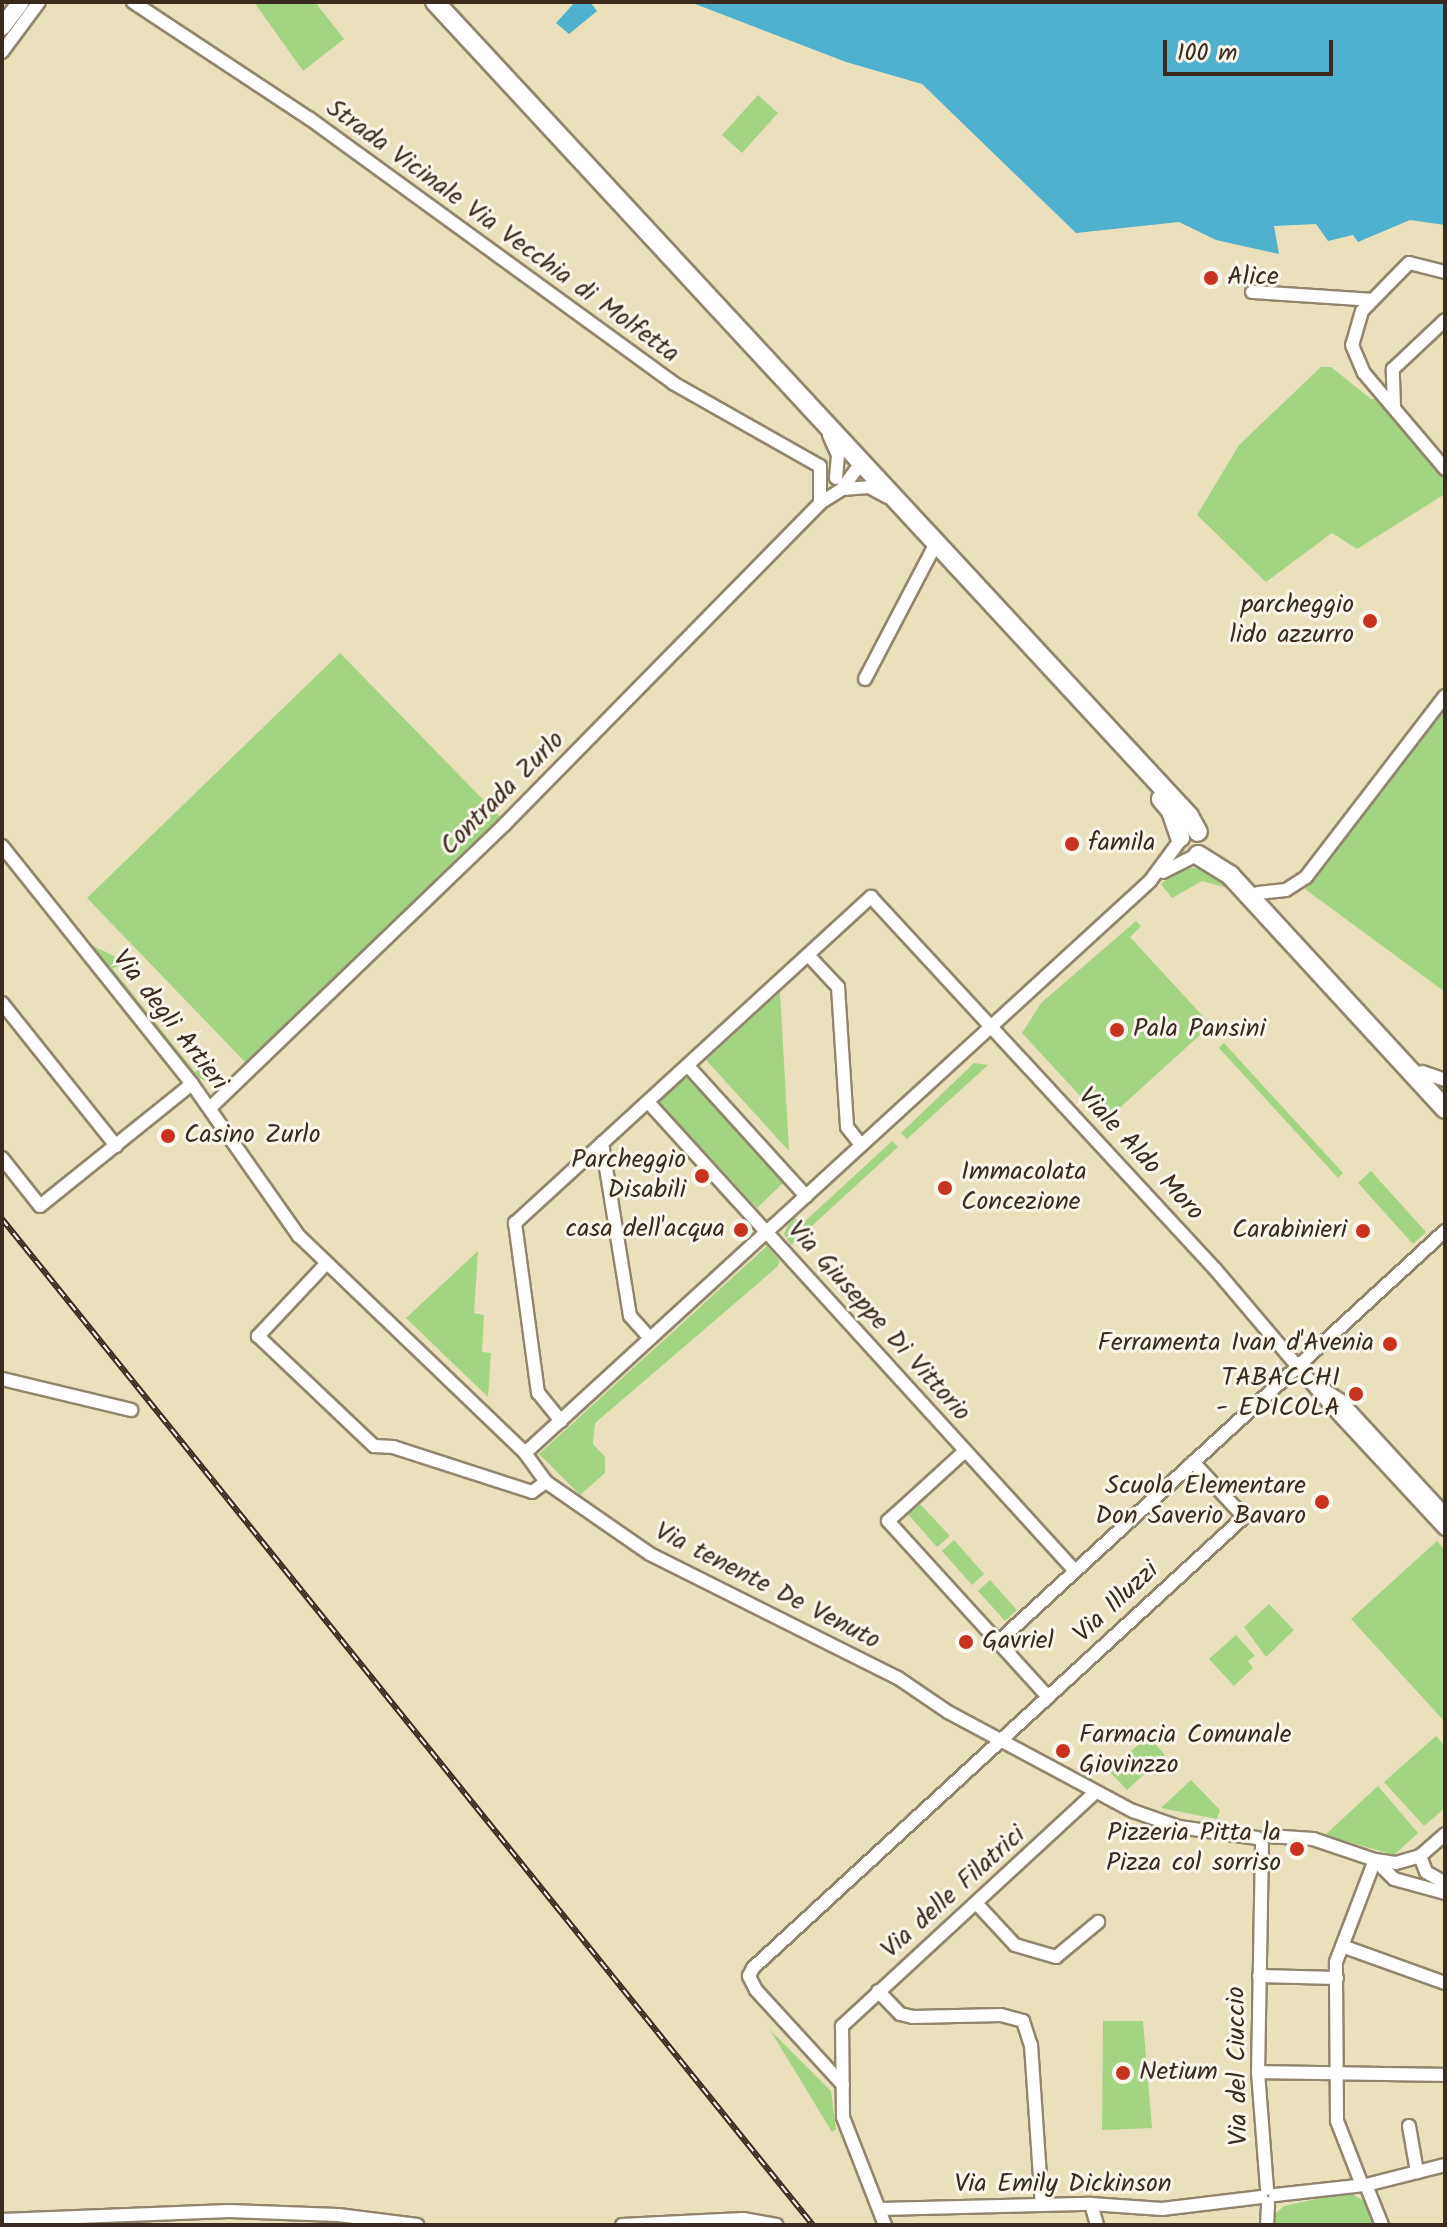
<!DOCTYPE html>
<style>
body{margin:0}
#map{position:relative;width:1447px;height:2227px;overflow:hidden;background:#eae0bc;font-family:Kalam,sans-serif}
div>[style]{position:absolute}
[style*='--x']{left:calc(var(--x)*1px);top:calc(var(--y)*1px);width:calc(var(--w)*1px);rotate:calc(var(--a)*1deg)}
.green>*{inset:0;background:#a3d482}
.water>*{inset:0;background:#50b1ce}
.roads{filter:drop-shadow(2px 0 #92856d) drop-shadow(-2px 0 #92856d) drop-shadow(0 2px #92856d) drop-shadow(0 -2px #92856d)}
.minor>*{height:12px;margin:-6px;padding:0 6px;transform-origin:6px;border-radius:6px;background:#fff}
.tertiary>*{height:16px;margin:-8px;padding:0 8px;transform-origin:8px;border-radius:8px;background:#fff}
.secondary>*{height:18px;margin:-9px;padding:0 9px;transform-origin:9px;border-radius:9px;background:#fff}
.rail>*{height:6px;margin-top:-3px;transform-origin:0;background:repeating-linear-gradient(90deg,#fbf7ec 0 9px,#3b2a1e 0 18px);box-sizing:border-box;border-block:2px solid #3b2a1e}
.dots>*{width:22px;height:22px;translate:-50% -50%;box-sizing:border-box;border:4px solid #fbf7ec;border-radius:50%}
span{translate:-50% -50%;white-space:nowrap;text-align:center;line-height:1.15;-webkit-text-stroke:6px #fbf7ec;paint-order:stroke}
.street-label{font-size:26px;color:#3b2a1e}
.poi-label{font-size:26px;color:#3b2a1e}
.left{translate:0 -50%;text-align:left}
.right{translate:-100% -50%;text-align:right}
.frame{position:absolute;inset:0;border:4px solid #3b2a1e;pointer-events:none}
.scale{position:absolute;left:1163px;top:40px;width:170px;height:36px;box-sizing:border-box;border:4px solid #3b2a1e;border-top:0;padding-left:10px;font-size:24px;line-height:28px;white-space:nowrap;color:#3b2a1e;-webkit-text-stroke:6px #fbf7ec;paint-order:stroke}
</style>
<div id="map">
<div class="green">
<i style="clip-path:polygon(254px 2px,315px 2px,344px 39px,303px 71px)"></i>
<i style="clip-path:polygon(758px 95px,778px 113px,742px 153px,722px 135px)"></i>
<i style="clip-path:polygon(1321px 367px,1331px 367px,1371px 399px,1379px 399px,1445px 479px,1445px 494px,1357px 549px,1332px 533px,1266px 582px,1197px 515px,1239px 445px)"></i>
<i style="clip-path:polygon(340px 653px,500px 817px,246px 1063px,87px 898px)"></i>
<i style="clip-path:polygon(1445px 709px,1445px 992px,1305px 889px)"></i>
<i style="clip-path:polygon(1202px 867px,1235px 890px,1202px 881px,1172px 898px,1161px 884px,1178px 870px)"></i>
<i style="clip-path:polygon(1136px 921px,1141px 926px,1130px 937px,1211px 1025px,1104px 1122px,1022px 1033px,1041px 1003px)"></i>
<i style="clip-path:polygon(91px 945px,131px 964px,112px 968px,195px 1072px,210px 1061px,225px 1081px,213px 1084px,197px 1077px)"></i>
<i style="clip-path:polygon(780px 992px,789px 1151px,706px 1060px)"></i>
<i style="clip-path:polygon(1224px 1043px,1343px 1173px,1338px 1178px,1219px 1048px)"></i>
<i style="clip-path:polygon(974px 1063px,988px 1065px,907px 1139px,901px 1133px)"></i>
<i style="clip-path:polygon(687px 1075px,783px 1183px,757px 1208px,658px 1101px)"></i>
<i style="clip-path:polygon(892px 1141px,898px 1147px,791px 1245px,784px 1234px,788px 1225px,795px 1218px,802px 1224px)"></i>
<i style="clip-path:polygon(1371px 1171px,1426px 1232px,1413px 1244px,1358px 1183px)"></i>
<i style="clip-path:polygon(767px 1246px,780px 1261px,777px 1267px,595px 1423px,593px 1444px,605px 1457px,605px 1473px,580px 1495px,539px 1454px)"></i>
<i style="clip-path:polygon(478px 1251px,474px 1313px,484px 1315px,482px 1352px,491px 1353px,488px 1397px,406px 1318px)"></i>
<i style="clip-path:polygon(920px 1504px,950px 1536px,937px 1547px,908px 1514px)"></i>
<i style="clip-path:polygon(954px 1540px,984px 1574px,972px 1585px,942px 1551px)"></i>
<i style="clip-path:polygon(1437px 1541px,1445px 1550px,1445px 1722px,1351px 1619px)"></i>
<i style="clip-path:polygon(990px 1580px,1017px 1610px,1005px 1621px,978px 1591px)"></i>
<i style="clip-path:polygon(1269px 1604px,1294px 1630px,1266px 1657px,1244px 1627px)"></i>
<i style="clip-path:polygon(1236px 1635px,1255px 1656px,1248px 1661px,1253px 1668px,1234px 1686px,1209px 1659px)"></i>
<i style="clip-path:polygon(1148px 1736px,1165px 1755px,1127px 1790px,1109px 1771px)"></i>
<i style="clip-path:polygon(1436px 1736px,1445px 1746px,1445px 1808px,1424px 1826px,1384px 1782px)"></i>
<i style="clip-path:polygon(1191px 1780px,1220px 1810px,1217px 1819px,1161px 1808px)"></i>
<i style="clip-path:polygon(1378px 1786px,1418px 1833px,1394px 1855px,1325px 1835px)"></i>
<i style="clip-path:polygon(1103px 2021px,1143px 2021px,1152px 2128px,1102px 2130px)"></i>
<i style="clip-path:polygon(770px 2030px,831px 2091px,836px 2129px,832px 2132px)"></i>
<i style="clip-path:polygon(1348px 2192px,1366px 2202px,1374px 2225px,1275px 2225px,1275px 2214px,1284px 2206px)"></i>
</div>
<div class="water">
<i style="clip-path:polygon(575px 2px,590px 2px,597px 11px,569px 34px,556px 23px)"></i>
<i style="clip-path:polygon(690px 2px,1445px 2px,1445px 225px,1410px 220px,1358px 242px,1353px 235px,1328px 241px,1316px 224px,1274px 226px,1279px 254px,1216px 240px,1179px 222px,1076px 233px,922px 84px,846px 62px)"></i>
</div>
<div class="roads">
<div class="minor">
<i style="--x:133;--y:2;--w:212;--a:33.5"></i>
<i style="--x:310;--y:119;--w:449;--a:36"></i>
<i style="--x:673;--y:383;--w:169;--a:29.5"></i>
<i style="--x:820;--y:466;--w:37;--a:90"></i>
<i style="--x:2;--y:52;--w:62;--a:-53.5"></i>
<i style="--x:1445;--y:272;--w:37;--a:-166"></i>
<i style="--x:1409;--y:263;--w:67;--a:134.4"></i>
<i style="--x:1362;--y:311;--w:35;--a:106"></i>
<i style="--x:1352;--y:345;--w:30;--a:67"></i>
<i style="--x:1364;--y:373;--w:126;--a:49.8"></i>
<i style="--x:1252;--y:292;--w:120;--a:3.8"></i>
<i style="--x:1394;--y:406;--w:37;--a:-92"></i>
<i style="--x:1393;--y:369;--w:71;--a:-43.3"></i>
<i style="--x:829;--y:435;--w:22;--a:66"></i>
<i style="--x:838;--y:455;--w:23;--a:95"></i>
<i style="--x:842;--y:489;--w:27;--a:-4"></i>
<i style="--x:869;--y:487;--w:21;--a:28"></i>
<i style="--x:865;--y:679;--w:151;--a:-62.4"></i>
<i style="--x:2;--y:846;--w:305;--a:51.4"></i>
<i style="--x:192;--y:1084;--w:186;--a:54.9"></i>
<i style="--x:299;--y:1236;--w:313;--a:43.8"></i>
<i style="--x:525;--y:1453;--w:36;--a:54"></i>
<i style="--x:546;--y:1482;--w:126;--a:34.7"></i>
<i style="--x:650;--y:1554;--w:277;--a:26.6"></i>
<i style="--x:898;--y:1678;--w:60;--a:34.2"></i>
<i style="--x:948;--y:1712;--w:210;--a:28.2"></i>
<i style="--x:1133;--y:1811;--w:49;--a:19.2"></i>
<i style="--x:1179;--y:1827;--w:79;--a:8"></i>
<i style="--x:1163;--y:872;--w:34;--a:-27"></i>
<i style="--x:1258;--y:893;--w:28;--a:-6"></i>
<i style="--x:1286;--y:890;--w:24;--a:-33"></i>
<i style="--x:1306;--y:877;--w:228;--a:-52.5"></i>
<i style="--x:808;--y:955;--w:44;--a:46.8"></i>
<i style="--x:838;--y:987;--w:140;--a:86.3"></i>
<i style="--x:847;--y:1127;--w:23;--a:52"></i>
<i style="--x:2;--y:1003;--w:183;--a:51.4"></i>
<i style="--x:688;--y:1066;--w:176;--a:47.8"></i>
<i style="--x:1422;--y:1072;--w:24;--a:19"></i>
<i style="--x:648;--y:1102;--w:634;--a:47.68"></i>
<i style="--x:210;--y:1108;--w:409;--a:-43.9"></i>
<i style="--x:505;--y:824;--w:450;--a:-45.5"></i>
<i style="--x:820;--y:503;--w:26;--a:-32"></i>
<i style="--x:842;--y:489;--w:31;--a:-54"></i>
<i style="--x:602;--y:1143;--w:175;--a:80.8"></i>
<i style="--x:630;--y:1316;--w:30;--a:48"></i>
<i style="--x:2;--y:1158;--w:61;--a:51.6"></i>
<i style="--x:40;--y:1206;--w:195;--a:-38.8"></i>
<i style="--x:325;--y:1265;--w:98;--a:133.3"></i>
<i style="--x:258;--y:1336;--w:160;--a:43.5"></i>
<i style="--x:374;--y:1446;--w:19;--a:3"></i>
<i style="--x:393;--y:1447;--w:146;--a:17.9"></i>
<i style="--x:532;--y:1492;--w:17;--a:-36"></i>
<i style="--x:2;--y:1379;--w:133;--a:13.5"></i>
<i style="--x:1323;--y:1389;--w:20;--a:33"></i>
<i style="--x:1340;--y:1400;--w:155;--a:47.4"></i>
<i style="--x:561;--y:1421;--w:36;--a:-129"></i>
<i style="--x:538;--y:1393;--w:172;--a:-97.7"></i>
<i style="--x:515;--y:1223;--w:483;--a:-42.5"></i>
<i style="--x:871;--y:897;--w:507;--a:47.24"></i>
<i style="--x:1215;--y:1269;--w:181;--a:49.7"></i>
<i style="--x:1332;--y:1407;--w:166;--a:47.2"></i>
<i style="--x:965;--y:1451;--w:104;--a:137.7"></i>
<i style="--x:888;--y:1521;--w:238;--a:47.7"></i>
<i style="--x:525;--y:1453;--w:847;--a:-42.46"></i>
<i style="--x:1150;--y:881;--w:49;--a:-53.4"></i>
<i style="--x:998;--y:1642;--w:607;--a:-42.6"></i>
<i style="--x:1268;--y:1836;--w:45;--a:3.8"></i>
<i style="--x:1313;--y:1839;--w:65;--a:18.7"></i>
<i style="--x:1375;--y:1860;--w:27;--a:45"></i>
<i style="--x:1394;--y:1879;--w:53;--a:15.4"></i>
<i style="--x:1262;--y:1845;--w:227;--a:91"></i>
<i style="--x:1258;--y:2072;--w:117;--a:85.6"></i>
<i style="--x:1420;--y:1856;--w:17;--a:69"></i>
<i style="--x:1426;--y:1872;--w:22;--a:30"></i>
<i style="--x:1375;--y:1860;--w:21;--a:8"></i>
<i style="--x:1396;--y:1863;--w:25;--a:-16"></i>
<i style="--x:1420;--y:1856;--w:33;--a:-41"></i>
<i style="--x:976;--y:1903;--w:57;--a:47.1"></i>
<i style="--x:1015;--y:1945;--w:43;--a:16.3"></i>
<i style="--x:1056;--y:1957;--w:55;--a:-39.8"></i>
<i style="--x:1342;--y:1946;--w:109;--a:19.8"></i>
<i style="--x:1259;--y:1976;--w:78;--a:1.5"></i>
<i style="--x:878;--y:1991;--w:32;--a:46"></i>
<i style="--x:900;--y:2014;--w:13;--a:13"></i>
<i style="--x:913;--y:2017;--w:88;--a:-1.3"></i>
<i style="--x:1001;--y:2015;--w:23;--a:15"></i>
<i style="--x:1023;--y:2021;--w:25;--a:72"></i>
<i style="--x:1031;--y:2045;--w:160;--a:86.1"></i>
<i style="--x:1258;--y:2072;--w:187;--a:0.9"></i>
<i style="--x:843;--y:2085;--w:129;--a:-132.5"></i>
<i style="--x:756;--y:1990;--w:16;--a:-117"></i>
<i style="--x:749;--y:1976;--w:9;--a:-63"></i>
<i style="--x:753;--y:1968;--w:667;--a:-42.57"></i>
<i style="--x:1244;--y:1517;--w:75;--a:-132.8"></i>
<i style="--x:1409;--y:2126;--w:47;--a:80.1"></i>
<i style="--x:1362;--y:2185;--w:69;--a:-111.3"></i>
<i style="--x:1337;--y:2121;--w:159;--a:-90.4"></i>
<i style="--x:1336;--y:1962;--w:109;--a:-69.1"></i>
<i style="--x:1366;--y:2185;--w:43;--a:68.2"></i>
<i style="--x:1275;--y:2195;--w:92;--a:-6.3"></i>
<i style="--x:1366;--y:2185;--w:81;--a:-14.2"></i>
<i style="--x:1091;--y:2204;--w:22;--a:74"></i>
<i style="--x:881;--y:2209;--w:210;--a:-1.4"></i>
<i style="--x:1091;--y:2204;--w:71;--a:4"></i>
<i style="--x:1162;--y:2209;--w:100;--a:-6.9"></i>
<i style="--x:2;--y:2220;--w:227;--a:-2.3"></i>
<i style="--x:229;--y:2211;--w:109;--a:2.1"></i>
<i style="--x:338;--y:2215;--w:80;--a:7.2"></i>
<i style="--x:622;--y:2225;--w:121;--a:-2.8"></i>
<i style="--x:743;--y:2219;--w:34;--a:10"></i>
<i style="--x:885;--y:2225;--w:116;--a:-111.3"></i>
<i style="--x:843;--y:2117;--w:91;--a:-90.6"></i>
<i style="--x:842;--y:2026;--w:345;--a:-42.7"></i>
<i style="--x:1267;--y:2225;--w:22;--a:-87"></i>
</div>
<div class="tertiary">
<i style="--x:2;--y:27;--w:31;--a:-53"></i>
</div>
<div class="secondary">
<i style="--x:435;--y:2;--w:1110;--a:47.19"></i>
<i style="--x:1189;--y:816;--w:18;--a:61"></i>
<i style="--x:1161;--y:799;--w:16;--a:50"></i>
<i style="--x:1171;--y:811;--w:28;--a:71"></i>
<i style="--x:1198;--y:855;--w:38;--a:32"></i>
<i style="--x:1230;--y:875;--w:318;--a:47.4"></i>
</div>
</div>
<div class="rail">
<i style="--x:2;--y:1219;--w:1292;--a:51.13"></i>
</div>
<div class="dots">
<i style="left:1211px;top:278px;background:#c8321e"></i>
<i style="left:1370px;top:621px;background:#c8321e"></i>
<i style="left:1072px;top:844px;background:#c8321e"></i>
<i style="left:1117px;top:1030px;background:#c8321e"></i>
<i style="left:168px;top:1136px;background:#c8321e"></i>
<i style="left:702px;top:1176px;background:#c8321e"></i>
<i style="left:945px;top:1188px;background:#c8321e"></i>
<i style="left:741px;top:1230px;background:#c8321e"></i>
<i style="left:1363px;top:1231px;background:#c8321e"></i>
<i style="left:1390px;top:1344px;background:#c8321e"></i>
<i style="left:1356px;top:1394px;background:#c8321e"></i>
<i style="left:1322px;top:1502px;background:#c8321e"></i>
<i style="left:966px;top:1642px;background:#c8321e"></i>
<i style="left:1063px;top:1751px;background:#c8321e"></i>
<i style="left:1297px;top:1849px;background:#c8321e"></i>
<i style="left:1123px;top:2073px;background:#c8321e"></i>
</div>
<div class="street-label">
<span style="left:502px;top:232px;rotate:36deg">Strada Vicinale Via Vecchia di Molfetta</span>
<span style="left:503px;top:794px;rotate:-45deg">Contrada Zurlo</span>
<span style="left:169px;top:1021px;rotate:52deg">Via degli Artieri</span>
<span style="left:1140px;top:1155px;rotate:47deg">Viale Aldo Moro</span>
<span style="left:878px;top:1322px;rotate:48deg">Via Giuseppe Di Vittorio</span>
<span style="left:767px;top:1587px;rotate:27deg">Via tenente De Venuto</span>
<span style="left:1117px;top:1603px;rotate:-43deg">Via Illuzzi</span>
<span style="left:954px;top:1893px;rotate:-42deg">Via delle Filatrici</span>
<span style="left:1239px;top:2066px;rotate:-91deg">Via del Ciuccio</span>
<span style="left:1063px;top:2185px">Via Emily Dickinson</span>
</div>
<div class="poi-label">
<span class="left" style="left:1227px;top:278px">Alice</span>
<span class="right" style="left:1354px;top:621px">parcheggio<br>lido azzurro</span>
<span class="left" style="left:1088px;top:844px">famila</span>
<span class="left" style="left:1133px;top:1030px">Pala Pansini</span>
<span class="left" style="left:184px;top:1136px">Casino Zurlo</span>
<span class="right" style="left:686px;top:1176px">Parcheggio<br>Disabili</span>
<span class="left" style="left:961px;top:1188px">Immacolata<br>Concezione</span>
<span class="right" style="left:725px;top:1230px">casa dell'acqua</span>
<span class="right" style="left:1347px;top:1231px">Carabinieri</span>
<span class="right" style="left:1374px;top:1344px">Ferramenta Ivan d'Avenia</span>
<span class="right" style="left:1340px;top:1394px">TABACCHI<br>- EDICOLA</span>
<span class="right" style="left:1306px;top:1502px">Scuola Elementare<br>Don Saverio Bavaro</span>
<span class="left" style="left:982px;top:1642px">Gavriel</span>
<span class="left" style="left:1079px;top:1751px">Farmacia Comunale<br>Giovinzzo</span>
<span class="right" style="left:1281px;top:1849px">Pizzeria Pitta la<br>Pizza col sorriso</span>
<span class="left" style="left:1139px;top:2073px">Netium</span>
</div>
<div class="frame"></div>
<div class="scale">100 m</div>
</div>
